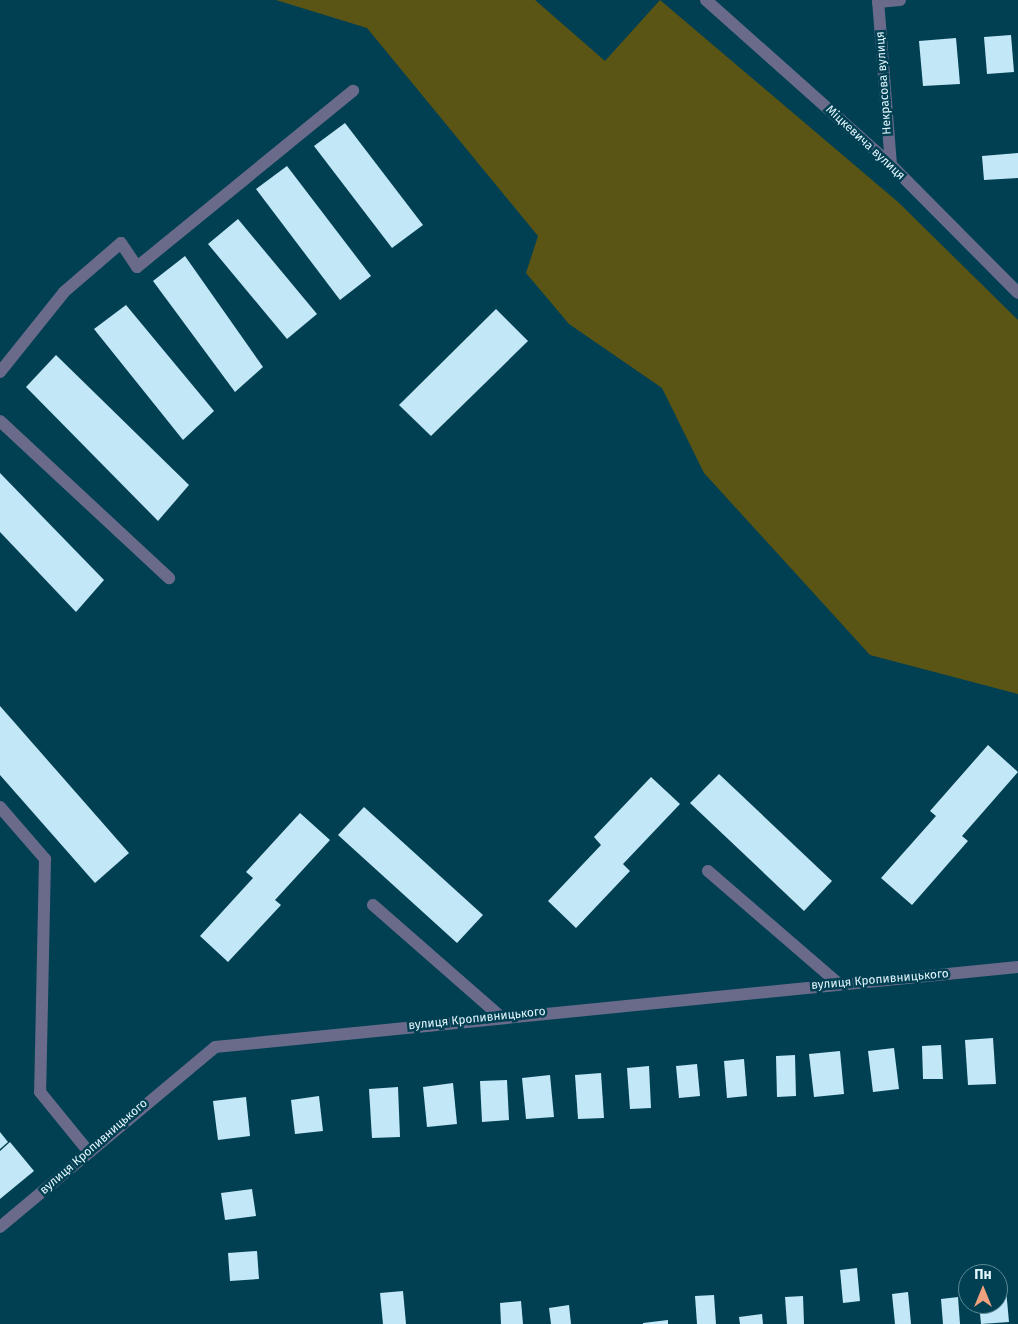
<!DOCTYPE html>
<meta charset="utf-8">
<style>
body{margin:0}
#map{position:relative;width:1018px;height:1324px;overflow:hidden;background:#004052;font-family:"Fira Sans",sans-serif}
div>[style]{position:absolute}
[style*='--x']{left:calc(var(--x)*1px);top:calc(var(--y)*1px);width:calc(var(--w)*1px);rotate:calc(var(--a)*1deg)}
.green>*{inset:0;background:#5a5415}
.building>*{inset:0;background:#c2e7f6}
.minor>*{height:12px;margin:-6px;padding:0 6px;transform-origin:6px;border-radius:6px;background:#6a6b8a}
span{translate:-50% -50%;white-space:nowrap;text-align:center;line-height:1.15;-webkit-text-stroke:5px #004052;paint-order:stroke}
.street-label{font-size:12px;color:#e3f6fd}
.north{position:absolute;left:958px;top:1264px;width:50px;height:50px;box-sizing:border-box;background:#004052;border:1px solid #5b8996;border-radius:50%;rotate:0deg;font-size:14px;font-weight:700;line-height:20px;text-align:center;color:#e3f6fd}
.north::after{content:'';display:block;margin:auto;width:18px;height:22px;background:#f2a17e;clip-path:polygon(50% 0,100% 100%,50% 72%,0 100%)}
</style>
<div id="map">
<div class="green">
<i style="clip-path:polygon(276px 0,535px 0,605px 61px,660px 0,898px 202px,1018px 320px,1018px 694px,870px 655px,704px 473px,662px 388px,569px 324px,526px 273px,538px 236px,367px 28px)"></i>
</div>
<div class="building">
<i style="clip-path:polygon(1011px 35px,1014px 72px,987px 74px,984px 37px)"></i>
<i style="clip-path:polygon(956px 38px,960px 84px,923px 86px,919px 41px)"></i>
<i style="clip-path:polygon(345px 123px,423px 225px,392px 248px,314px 146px)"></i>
<i style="clip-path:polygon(1018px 153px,1018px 178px,984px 180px,982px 156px)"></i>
<i style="clip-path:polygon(287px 166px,371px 276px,340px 300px,256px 189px)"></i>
<i style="clip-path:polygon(238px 219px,317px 314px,287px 339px,208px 244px)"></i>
<i style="clip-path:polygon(185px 256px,263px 367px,235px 392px,153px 281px)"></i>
<i style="clip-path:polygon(126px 305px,214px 411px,183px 440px,94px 329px)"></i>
<i style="clip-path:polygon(496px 309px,528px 341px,431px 436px,399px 405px)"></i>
<i style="clip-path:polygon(56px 355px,189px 485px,158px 521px,26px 387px)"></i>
<i style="clip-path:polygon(0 473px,104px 580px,76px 612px,0 532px)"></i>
<i style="clip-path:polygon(0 706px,129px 853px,95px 883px,0 775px)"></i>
<i style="clip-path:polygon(988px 745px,1018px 772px,962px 836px,968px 841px,912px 905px,881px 878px,936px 816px,930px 811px)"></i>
<i style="clip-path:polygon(719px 774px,832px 881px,804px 911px,690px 803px)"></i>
<i style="clip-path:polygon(651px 777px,680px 804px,623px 864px,630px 871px,576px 928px,548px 901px,601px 845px,594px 837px)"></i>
<i style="clip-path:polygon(364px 807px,483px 915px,457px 943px,338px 835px)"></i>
<i style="clip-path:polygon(300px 813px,330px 840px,275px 900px,281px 905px,228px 962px,200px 936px,253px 878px,246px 872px)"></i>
<i style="clip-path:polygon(993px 1038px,996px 1084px,968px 1085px,965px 1040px)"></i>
<i style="clip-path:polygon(941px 1045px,943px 1079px,923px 1079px,922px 1046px)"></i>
<i style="clip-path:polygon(894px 1048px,899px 1089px,873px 1092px,868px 1051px)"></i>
<i style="clip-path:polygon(840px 1051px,844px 1094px,814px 1097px,809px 1054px)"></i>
<i style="clip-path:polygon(795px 1055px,796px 1096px,777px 1097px,776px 1056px)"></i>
<i style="clip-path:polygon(744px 1059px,747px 1096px,727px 1098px,724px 1061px)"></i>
<i style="clip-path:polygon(697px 1064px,700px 1096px,679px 1098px,676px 1066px)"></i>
<i style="clip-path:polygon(649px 1066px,651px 1108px,630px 1109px,627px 1068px)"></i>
<i style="clip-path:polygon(601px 1073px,604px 1118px,578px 1119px,575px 1075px)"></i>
<i style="clip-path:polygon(550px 1075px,554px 1117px,526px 1119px,522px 1078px)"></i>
<i style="clip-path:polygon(507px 1080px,509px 1120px,482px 1122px,480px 1081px)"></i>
<i style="clip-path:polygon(453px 1083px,457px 1124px,427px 1127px,423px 1087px)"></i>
<i style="clip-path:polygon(398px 1087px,400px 1137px,372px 1138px,369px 1089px)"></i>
<i style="clip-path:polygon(319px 1096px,323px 1131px,295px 1134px,291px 1100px)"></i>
<i style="clip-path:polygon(246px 1097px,250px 1136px,218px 1140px,213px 1101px)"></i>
<i style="clip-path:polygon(0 1132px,8px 1142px,0 1149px)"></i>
<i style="clip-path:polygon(10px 1142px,34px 1171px,0 1199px,0 1151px)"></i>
<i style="clip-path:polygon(252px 1189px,256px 1216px,225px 1220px,221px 1193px)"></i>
<i style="clip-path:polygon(257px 1251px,259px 1279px,230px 1281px,228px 1253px)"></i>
<i style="clip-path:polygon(857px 1268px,860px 1301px,843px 1303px,840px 1270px)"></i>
<i style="clip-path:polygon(998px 1289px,1006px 1289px,1009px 1322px,981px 1324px,979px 1304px,998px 1304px)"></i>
<i style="clip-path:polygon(403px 1291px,406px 1324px,383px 1324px,380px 1293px)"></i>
<i style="clip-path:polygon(908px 1292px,911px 1324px,895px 1324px,892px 1294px)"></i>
<i style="clip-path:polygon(714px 1295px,716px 1324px,697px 1324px,695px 1296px)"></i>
<i style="clip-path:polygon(803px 1296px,804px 1324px,787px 1324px,785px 1297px)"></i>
<i style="clip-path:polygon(958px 1297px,960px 1324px,943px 1324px,941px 1299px)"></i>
<i style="clip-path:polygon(521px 1301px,523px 1324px,501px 1324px,500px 1303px)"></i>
<i style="clip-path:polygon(569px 1305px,571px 1324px,551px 1324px,549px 1308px)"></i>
<i style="clip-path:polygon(762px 1314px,763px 1324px,740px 1324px,739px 1317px)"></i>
<i style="clip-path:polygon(668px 1320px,668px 1324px,643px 1324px,643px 1323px)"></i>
</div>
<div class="minor">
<i style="--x:706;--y:0;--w:248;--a:41.7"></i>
<i style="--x:891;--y:165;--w:180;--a:45.2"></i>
<i style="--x:878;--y:0;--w:166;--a:85.5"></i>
<i style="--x:878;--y:2;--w:22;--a:-5"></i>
<i style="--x:0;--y:372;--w:102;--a:-51.3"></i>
<i style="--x:64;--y:292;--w:75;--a:-40.7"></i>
<i style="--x:121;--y:243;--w:29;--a:56"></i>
<i style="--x:137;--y:267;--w:279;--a:-39.2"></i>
<i style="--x:0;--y:421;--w:231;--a:42.9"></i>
<i style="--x:0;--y:807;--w:69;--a:49.1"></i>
<i style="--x:45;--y:859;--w:233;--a:91.2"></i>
<i style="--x:40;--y:1092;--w:77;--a:50.8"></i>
<i style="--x:708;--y:871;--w:173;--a:40.8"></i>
<i style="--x:373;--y:905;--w:169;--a:41.2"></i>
<i style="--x:0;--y:1227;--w:280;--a:-39.9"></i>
<i style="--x:215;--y:1047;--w:807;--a:-5.69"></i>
</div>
<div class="street-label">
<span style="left:884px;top:83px;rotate:-94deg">Некрасова вулиця</span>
<span style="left:865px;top:143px;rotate:43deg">Міцкевича вулиця</span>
<span style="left:880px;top:980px;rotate:-5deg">вулиця Кропивницького</span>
<span style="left:477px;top:1019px;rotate:-6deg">вулиця Кропивницького</span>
<span style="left:94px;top:1147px;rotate:-41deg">вулиця Кропивницького</span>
</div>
<div class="north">Пн</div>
</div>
